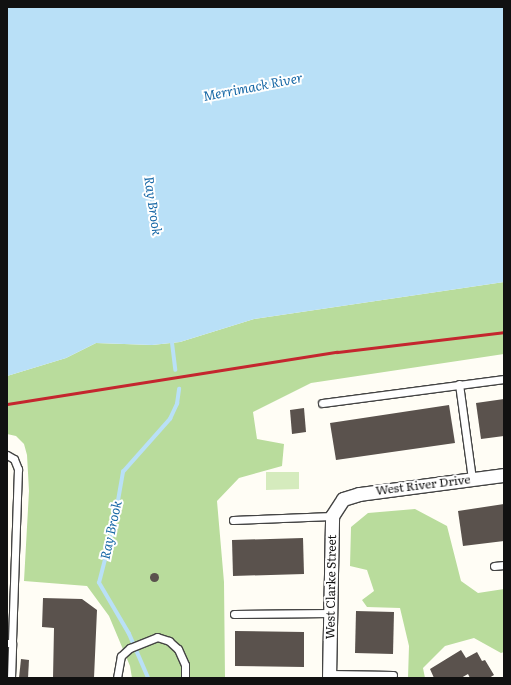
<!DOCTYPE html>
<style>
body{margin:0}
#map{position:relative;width:511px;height:685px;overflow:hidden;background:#fffdf5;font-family:Literata,serif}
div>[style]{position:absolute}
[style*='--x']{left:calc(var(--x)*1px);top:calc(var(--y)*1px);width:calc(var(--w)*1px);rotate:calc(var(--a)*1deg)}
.green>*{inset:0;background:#d5ebbd}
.forest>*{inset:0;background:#b9dc9c}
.water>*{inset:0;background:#b9e0f7}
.stream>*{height:3.5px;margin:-1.75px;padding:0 1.75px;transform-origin:1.75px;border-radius:1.75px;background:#b9e0f7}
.building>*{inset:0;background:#5a524d}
.round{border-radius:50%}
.roads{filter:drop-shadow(1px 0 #444) drop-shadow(-1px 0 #444) drop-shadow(0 1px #444) drop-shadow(0 -1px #444)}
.lane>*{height:7px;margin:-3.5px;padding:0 3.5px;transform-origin:3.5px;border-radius:3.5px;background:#fff}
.street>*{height:13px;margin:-6.5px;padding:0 6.5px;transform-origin:6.5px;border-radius:6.5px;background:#fff}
.rail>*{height:3px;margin:-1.5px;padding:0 1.5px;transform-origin:1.5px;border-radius:1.5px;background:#c4262e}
span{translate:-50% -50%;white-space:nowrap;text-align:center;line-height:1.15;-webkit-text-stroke:4px #fff;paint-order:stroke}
.street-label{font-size:12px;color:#111}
.water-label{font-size:13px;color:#1768a6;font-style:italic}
.frame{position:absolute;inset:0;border:8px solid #111;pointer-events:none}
</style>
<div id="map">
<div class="green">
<i style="clip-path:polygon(266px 472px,299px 472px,299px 489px,266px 490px)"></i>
</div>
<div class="forest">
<i style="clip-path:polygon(504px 282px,504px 354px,311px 383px,253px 412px,257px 439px,284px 444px,282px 466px,239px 478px,217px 501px,224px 582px,225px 678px,132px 678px,130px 666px,109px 616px,87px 586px,24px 581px,29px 491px,27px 455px,24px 444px,16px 436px,7px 434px,7px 376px,66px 358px,96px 343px,152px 345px,180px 342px,254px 319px)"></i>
<i style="clip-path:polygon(415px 509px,447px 526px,461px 581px,478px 593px,504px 589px,504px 652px,501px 653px,474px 638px,445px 646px,423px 668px,425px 678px,408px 678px,409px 646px,400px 608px,367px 607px,362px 600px,374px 591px,367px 570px,350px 566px,351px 527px,368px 513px)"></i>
</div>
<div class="water">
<i style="clip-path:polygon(7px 7px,504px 7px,504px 282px,254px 319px,180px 342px,152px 345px,96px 343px,66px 358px,7px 376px)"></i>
</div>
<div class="stream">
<i style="--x:172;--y:339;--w:31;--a:83"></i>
<i style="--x:148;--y:678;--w:48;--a:-113.4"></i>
<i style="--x:129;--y:634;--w:59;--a:-120.5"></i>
<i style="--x:99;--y:583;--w:56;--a:-75.5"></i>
<i style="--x:113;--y:529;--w:58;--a:-80"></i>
<i style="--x:123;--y:472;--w:71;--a:-48.4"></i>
<i style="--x:170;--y:419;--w:17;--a:-65"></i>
<i style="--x:177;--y:404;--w:15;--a:-82"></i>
</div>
<div class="building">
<i style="clip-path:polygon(504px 399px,504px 436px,481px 439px,476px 403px)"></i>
<i style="clip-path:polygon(449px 405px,455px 443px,336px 460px,330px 423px)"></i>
<i style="clip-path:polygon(304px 408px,306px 432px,292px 434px,290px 410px)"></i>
<i style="clip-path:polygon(504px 504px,504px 541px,463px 546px,458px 511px)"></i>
<i style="clip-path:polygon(303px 538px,304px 574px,233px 576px,232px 540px)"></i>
<i class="round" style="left:149.5px;top:572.5px;width:9px;height:9px"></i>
<i style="clip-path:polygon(43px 598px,82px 599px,97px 610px,94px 678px,53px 678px,54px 628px,42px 627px)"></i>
<i style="clip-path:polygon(356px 611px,394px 612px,393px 654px,355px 653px)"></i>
<i style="clip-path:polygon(235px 631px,304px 632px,304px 667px,235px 666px)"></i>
<i style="clip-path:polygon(461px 650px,466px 658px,477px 652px,482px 661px,485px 660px,494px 675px,489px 678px,470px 678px,468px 674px,461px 678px,434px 678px,430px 669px)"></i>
<i style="clip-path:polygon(21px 659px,29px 660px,28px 678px,19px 678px)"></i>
</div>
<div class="roads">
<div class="lane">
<i style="--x:459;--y:384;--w:96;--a:82.2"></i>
<i style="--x:322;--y:403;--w:184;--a:-7.5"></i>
<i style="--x:7;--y:455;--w:8;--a:30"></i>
<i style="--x:14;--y:459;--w:11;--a:68"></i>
<i style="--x:18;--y:469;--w:174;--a:92"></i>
<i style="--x:12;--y:643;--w:5;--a:180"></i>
<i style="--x:233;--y:520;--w:99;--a:-2.3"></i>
<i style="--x:494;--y:566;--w:10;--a:-6"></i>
<i style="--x:234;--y:614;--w:96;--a:-0.6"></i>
<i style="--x:329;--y:674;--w:64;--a:0.9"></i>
<i style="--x:11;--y:678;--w:35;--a:-88"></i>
<i style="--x:117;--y:678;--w:22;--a:-80"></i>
<i style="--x:121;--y:656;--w:12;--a:-42"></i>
<i style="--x:130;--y:648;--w:29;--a:-22"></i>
<i style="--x:157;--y:637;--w:13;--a:18"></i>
<i style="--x:169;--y:641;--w:12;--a:42"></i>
<i style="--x:178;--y:649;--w:17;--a:66"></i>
<i style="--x:185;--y:665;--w:13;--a:90"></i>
</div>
<div class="street">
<i style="--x:329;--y:678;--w:162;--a:-88.9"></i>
<i style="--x:332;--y:516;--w:20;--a:-57"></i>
<i style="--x:343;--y:499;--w:17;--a:-17"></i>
<i style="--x:359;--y:494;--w:146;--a:-7.5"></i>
</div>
</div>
<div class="rail">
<i style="--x:7;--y:404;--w:334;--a:-9"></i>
<i style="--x:337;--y:352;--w:168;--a:-6.8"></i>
</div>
<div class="street-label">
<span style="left:423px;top:485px;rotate:-7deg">West River Drive</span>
<span style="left:331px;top:587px;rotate:-89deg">West Clarke Street</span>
</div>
<div class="water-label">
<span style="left:253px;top:87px;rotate:-11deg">Merrimack River</span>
<span style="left:153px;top:206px;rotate:82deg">Ray Brook</span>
<span style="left:111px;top:530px;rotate:-78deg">Ray Brook</span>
</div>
<div class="frame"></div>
</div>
